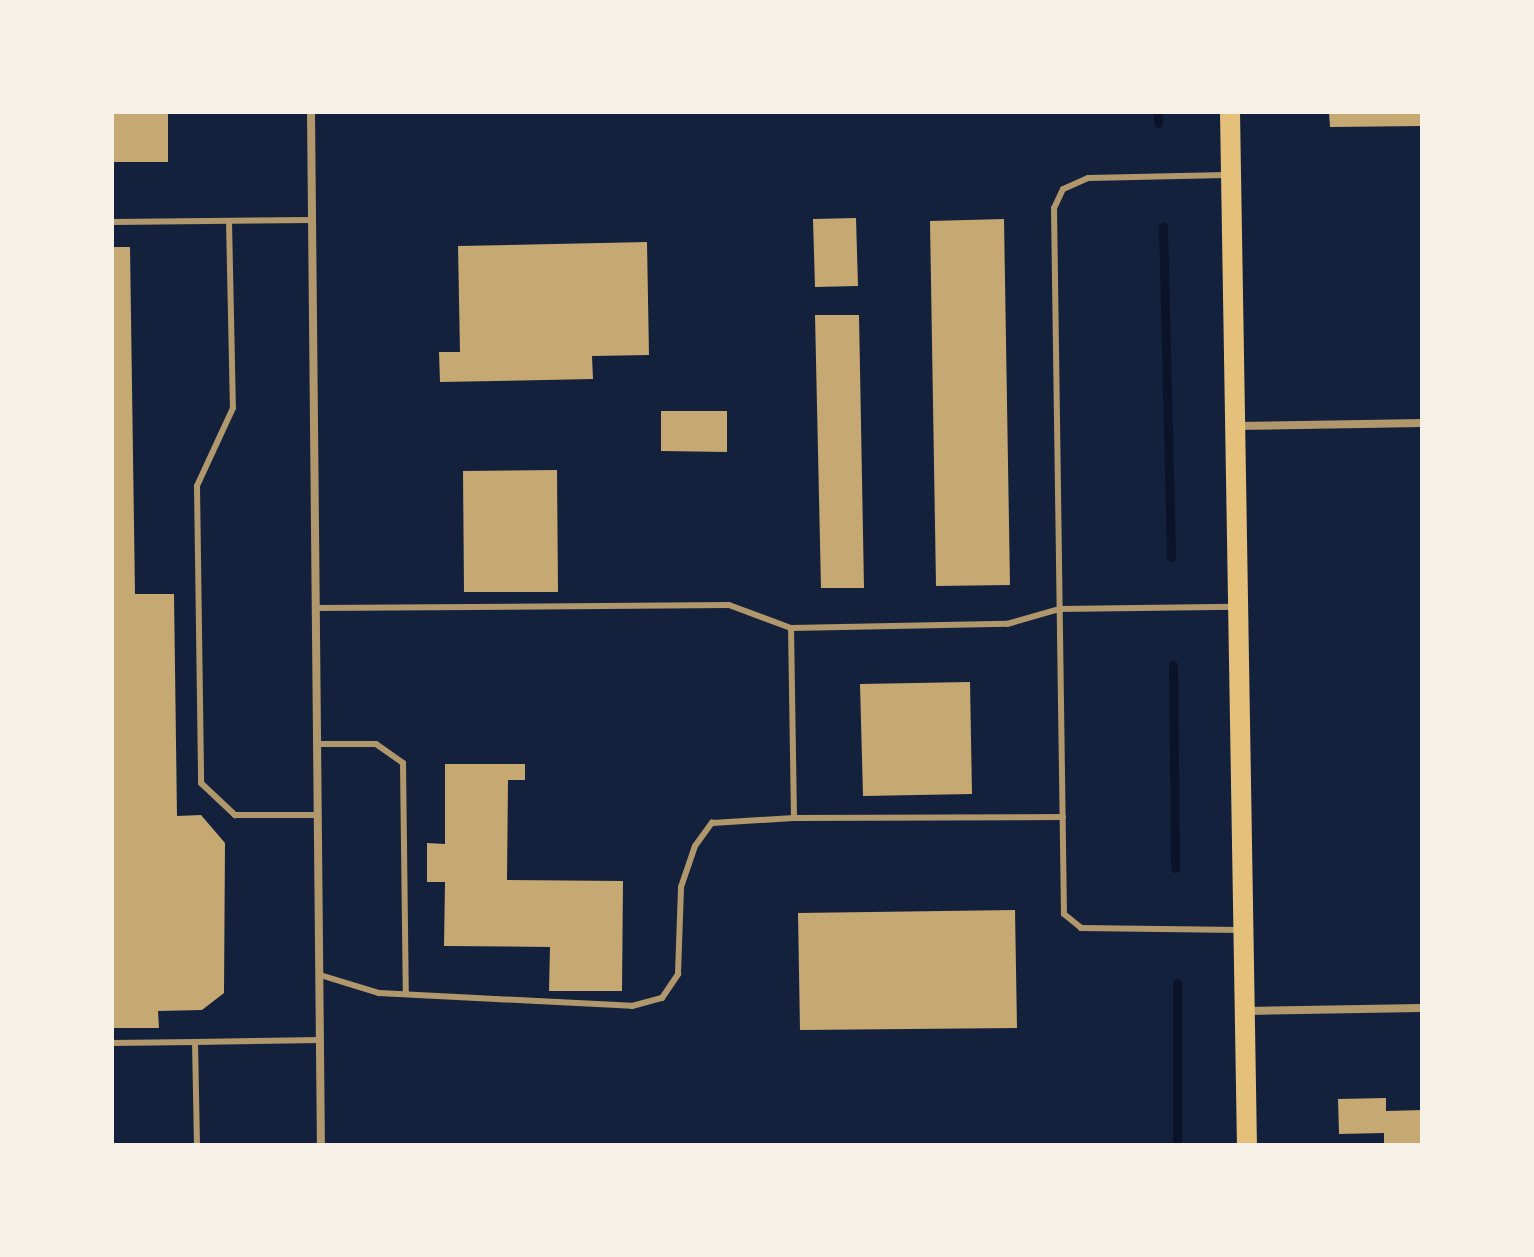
<!DOCTYPE html>
<style>
body{margin:0}
#map{position:relative;width:1534px;height:1257px;overflow:hidden;background:#14213d;font-family:"Roboto Condensed",sans-serif}
div>[style]{position:absolute}
[style*='--x']{left:calc(var(--x)*1px);top:calc(var(--y)*1px);width:calc(var(--w)*1px);rotate:calc(var(--a)*1deg)}
.stream>*{height:9px;margin:-4.5px;padding:0 4.5px;transform-origin:4.5px;border-radius:4.5px;background:#0b132b}
.building>*{inset:0;background:#c6a872}
.service>*{height:6px;margin:-3px;padding:0 3px;transform-origin:3px;border-radius:3px;background:#b1986c}
.minor>*{height:8px;margin:-4px;padding:0 4px;transform-origin:4px;border-radius:4px;background:#b1986c}
.primary>*{height:20px;margin:-10px;padding:0 10px;transform-origin:10px;border-radius:10px;background:#e5c07b}
span{translate:-50% -50%;white-space:nowrap;text-align:center;line-height:1.15;-webkit-text-stroke:8px #f6f1e7;paint-order:stroke}
.frame{position:absolute;inset:0;border:114px solid #f6f1e7;pointer-events:none}
</style>
<div id="map">
<div class="stream">
<i style="--x:1158;--y:112;--w:11;--a:90"></i>
<i style="--x:1163;--y:227;--w:330;--a:88.6"></i>
<i style="--x:1173;--y:665;--w:203;--a:89.4"></i>
<i style="--x:1177;--y:983;--w:162;--a:90"></i>
</div>
<div class="building">
<i style="clip-path:polygon(112px 112px,168px 112px,168px 162px,112px 162px)"></i>
<i style="clip-path:polygon(1329px 112px,1422px 112px,1422px 126px,1330px 127px)"></i>
<i style="clip-path:polygon(856px 218px,858px 286px,815px 287px,813px 219px)"></i>
<i style="clip-path:polygon(1004px 219px,1010px 585px,936px 586px,930px 221px)"></i>
<i style="clip-path:polygon(647px 242px,649px 355px,592px 356px,593px 379px,440px 382px,439px 352px,460px 352px,458px 246px)"></i>
<i style="clip-path:polygon(112px 247px,130px 247px,135px 594px,174px 594px,177px 816px,201px 815px,225px 843px,224px 993px,202px 1010px,158px 1011px,159px 1028px,112px 1028px)"></i>
<i style="clip-path:polygon(815px 315px,859px 315px,864px 588px,821px 588px)"></i>
<i style="clip-path:polygon(661px 411px,727px 411px,727px 452px,661px 451px)"></i>
<i style="clip-path:polygon(557px 470px,558px 592px,464px 592px,463px 471px)"></i>
<i style="clip-path:polygon(970px 682px,972px 794px,863px 796px,860px 684px)"></i>
<i style="clip-path:polygon(445px 764px,525px 764px,525px 780px,508px 780px,507px 880px,623px 881px,622px 991px,549px 991px,550px 947px,444px 946px,445px 882px,427px 882px,427px 843px,445px 844px)"></i>
<i style="clip-path:polygon(1015px 910px,1017px 1028px,800px 1030px,798px 913px)"></i>
<i style="clip-path:polygon(1386px 1098px,1386px 1111px,1422px 1110px,1422px 1145px,1384px 1145px,1384px 1133px,1339px 1134px,1338px 1099px)"></i>
</div>
<div class="service">
<i style="--x:1226;--y:175;--w:138;--a:178.8"></i>
<i style="--x:1088;--y:178;--w:27;--a:156"></i>
<i style="--x:1063;--y:189;--w:21;--a:115"></i>
<i style="--x:1054;--y:208;--w:706;--a:89.19"></i>
<i style="--x:1064;--y:914;--w:22;--a:39"></i>
<i style="--x:1081;--y:928;--w:159;--a:0.7"></i>
<i style="--x:229;--y:221;--w:187;--a:88.8"></i>
<i style="--x:233;--y:408;--w:86;--a:114.8"></i>
<i style="--x:197;--y:486;--w:297;--a:89.2"></i>
<i style="--x:201;--y:783;--w:47;--a:43.3"></i>
<i style="--x:235;--y:815;--w:83;--a:0"></i>
<i style="--x:112;--y:222;--w:200;--a:-0.6"></i>
<i style="--x:316;--y:608;--w:413;--a:-0.4"></i>
<i style="--x:729;--y:605;--w:66;--a:20.4"></i>
<i style="--x:318;--y:744;--w:58;--a:0"></i>
<i style="--x:376;--y:744;--w:33;--a:35"></i>
<i style="--x:403;--y:763;--w:231;--a:89.3"></i>
<i style="--x:1063;--y:817;--w:269;--a:179.8"></i>
<i style="--x:794;--y:818;--w:190;--a:-90.9"></i>
<i style="--x:791;--y:628;--w:216;--a:-1.1"></i>
<i style="--x:1007;--y:624;--w:54;--a:-16.1"></i>
<i style="--x:1059;--y:609;--w:176;--a:-0.7"></i>
<i style="--x:320;--y:975;--w:62;--a:17"></i>
<i style="--x:379;--y:993;--w:253;--a:2.9"></i>
<i style="--x:632;--y:1006;--w:31;--a:-15"></i>
<i style="--x:662;--y:998;--w:29;--a:-56"></i>
<i style="--x:678;--y:974;--w:87;--a:-88"></i>
<i style="--x:681;--y:887;--w:43;--a:-71.1"></i>
<i style="--x:695;--y:846;--w:29;--a:-54"></i>
<i style="--x:712;--y:823;--w:82;--a:-3.5"></i>
<i style="--x:112;--y:1043;--w:83;--a:-0.7"></i>
<i style="--x:197;--y:1145;--w:103;--a:-91.1"></i>
<i style="--x:195;--y:1042;--w:125;--a:-0.9"></i>
</div>
<div class="minor">
<i style="--x:311;--y:112;--w:1033;--a:89.45"></i>
<i style="--x:1235;--y:426;--w:187;--a:-0.9"></i>
<i style="--x:1247;--y:1011;--w:175;--a:-1"></i>
</div>
<div class="primary">
<i style="--x:1230;--y:112;--w:1033;--a:89.06"></i>
</div>
<div class="frame"></div>
</div>
